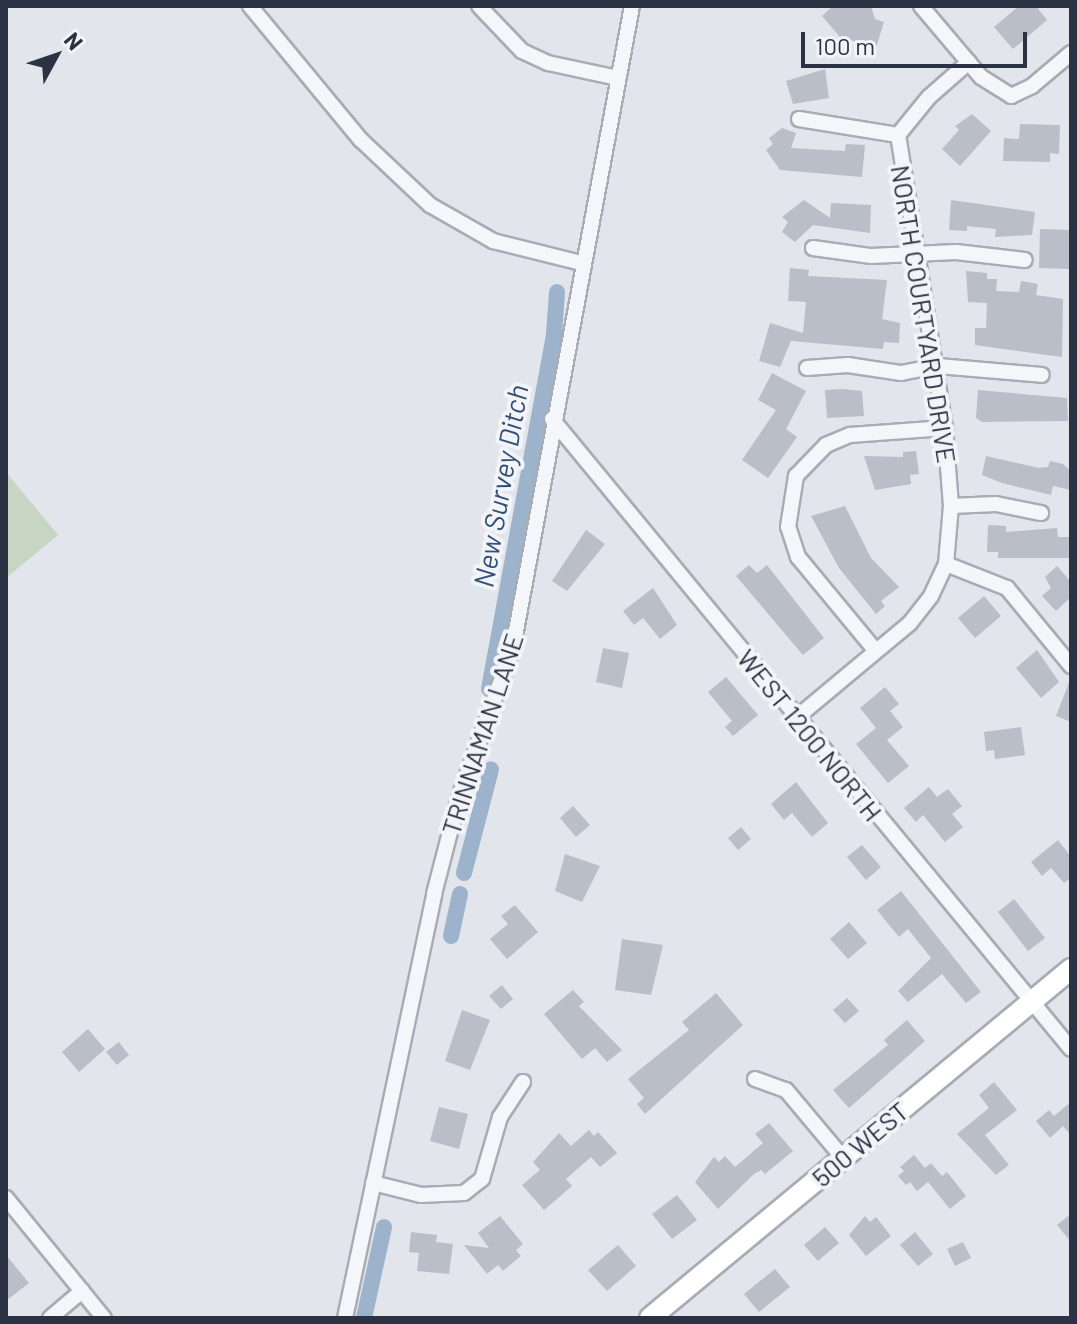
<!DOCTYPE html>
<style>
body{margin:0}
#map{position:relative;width:1077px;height:1324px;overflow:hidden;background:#e2e5eb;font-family:Barlow,sans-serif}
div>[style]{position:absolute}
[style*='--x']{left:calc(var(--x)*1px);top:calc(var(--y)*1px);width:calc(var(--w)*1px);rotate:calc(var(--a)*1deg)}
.green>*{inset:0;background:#c7d5c3}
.canal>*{height:16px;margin:-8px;padding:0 8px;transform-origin:8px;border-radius:8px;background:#9db2cb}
.building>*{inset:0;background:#b9bec8}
.roads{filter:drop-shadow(2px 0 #a7acb5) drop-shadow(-2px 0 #a7acb5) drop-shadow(0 2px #a7acb5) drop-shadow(0 -2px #a7acb5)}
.street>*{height:14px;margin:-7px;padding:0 7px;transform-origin:7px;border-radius:7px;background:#f5f6f9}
.secondary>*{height:20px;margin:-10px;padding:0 10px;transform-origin:10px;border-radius:10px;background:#fff}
span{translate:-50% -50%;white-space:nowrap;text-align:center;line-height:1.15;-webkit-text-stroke:8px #f2f4f8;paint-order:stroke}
.street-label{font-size:26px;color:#2a3243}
.water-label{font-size:28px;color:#335078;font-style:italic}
.frame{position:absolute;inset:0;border:8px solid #2a3243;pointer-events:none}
.north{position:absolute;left:16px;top:16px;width:80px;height:80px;-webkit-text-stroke:6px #f2f4f8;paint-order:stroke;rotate:50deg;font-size:22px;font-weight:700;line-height:32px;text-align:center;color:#2a3243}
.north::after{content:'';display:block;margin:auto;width:28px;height:36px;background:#2a3243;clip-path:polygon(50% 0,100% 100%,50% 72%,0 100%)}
.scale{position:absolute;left:801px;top:32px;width:226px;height:36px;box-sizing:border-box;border:4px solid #2a3243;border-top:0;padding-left:10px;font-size:24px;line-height:28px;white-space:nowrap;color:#2a3243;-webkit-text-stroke:6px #f2f4f8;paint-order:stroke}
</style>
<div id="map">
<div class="green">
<i style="clip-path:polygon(6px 472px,58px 535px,6px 578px)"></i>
</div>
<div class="canal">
<i style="--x:489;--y:689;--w:361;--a:-79.6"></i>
<i style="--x:554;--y:334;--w:42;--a:-85.9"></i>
<i style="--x:464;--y:873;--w:107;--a:-75.4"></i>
<i style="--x:451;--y:936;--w:43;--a:-77.9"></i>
<i style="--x:364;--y:1318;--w:93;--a:-77.6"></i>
</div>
<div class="building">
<i style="clip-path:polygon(833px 6px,871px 6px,875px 19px,884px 22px,876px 48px,840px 37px,822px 16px)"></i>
<i style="clip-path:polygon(1019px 6px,1036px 6px,1047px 20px,1013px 49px,994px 27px)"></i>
<i style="clip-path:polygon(825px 69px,829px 98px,793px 104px,786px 81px)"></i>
<i style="clip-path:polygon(972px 114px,991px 131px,960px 166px,942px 149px,959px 130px,955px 126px)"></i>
<i style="clip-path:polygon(1020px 124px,1060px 125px,1059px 154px,1050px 153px,1050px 162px,1003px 161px,1004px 138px,1019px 139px)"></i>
<i style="clip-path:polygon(782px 128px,796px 133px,791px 148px,845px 151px,846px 144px,865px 145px,862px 177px,780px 170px,766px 150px,773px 144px,769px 138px)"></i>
<i style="clip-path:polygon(804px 200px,830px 218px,831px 203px,871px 205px,870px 233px,813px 225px,795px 242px,782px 232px,788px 222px,782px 217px)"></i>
<i style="clip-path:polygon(951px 200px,1035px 212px,1032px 235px,995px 237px,996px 229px,967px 226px,967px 231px,949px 230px)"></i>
<i style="clip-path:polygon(1040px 229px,1071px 230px,1069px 269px,1039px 268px)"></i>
<i style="clip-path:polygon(790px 268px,809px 270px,808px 276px,887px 280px,882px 319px,900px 323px,899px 343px,884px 342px,883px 349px,791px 341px,780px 367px,759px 361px,770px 323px,803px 333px,806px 302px,788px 301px)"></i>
<i style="clip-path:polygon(966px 271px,987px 273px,987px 279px,997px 279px,996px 291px,1019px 292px,1021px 281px,1038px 284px,1036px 295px,1063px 299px,1062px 357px,975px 345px,975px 328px,986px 328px,987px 303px,968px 302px)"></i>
<i style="clip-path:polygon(772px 373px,806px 391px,786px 429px,797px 437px,768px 478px,742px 460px,776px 410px,758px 400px)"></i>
<i style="clip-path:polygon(843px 389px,862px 391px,864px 416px,827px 418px,825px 390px)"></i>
<i style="clip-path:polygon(978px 390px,1067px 398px,1068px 421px,982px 422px,976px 418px)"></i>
<i style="clip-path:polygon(916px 451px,919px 474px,910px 475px,911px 484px,875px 490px,864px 456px,903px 457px,903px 452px)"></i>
<i style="clip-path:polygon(986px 456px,1039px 468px,1048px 467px,1050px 461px,1063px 464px,1071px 471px,1071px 490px,1053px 486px,1051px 495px,1002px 483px,982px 475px)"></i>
<i style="clip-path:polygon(845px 506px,871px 558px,899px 587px,881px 601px,885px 606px,876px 614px,839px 568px,811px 516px)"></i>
<i style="clip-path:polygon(988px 525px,1006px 526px,1006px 532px,1057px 528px,1058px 537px,1071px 537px,1071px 558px,998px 558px,998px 552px,987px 552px)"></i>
<i style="clip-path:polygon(586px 530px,605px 544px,567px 591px,552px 581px)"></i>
<i style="clip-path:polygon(749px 565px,757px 573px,767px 565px,824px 638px,803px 655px,736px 576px)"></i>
<i style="clip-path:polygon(1057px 566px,1071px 582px,1071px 597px,1056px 611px,1042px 596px,1051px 588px,1045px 577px)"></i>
<i style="clip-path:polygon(653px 588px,677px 625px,660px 639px,643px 618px,634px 625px,623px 611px)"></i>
<i style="clip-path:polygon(984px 596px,1001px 616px,975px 638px,958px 618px)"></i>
<i style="clip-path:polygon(603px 648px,629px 653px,622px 688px,596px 682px)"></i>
<i style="clip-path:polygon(1037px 650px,1059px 682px,1041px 698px,1016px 668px)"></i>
<i style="clip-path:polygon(726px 677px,758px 715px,733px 736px,725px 727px,732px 721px,708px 692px)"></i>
<i style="clip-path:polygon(1070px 680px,1071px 680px,1071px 722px,1056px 716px)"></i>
<i style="clip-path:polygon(885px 687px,899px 704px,890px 711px,903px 727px,887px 740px,909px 766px,888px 783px,856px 744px,876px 728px,860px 708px)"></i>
<i style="clip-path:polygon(1021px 727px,1025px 755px,995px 759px,994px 750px,986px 751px,984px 732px)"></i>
<i style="clip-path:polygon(796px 782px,828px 823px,812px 837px,792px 813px,784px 820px,771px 804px)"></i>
<i style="clip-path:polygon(929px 787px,937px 797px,948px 789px,962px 806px,952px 814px,963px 827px,945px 842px,923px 815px,916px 822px,904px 808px)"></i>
<i style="clip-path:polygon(573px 806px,590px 825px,576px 837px,560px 818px)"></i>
<i style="clip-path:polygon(741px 827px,751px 839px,738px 850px,728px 838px)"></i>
<i style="clip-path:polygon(1058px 840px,1071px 857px,1071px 878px,1064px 883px,1051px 868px,1042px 876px,1031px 862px)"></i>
<i style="clip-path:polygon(862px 845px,881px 867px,866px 880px,847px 857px)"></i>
<i style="clip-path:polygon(565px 854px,600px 866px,582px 902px,555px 891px)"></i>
<i style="clip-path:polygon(901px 891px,981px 992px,966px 1003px,942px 974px,908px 1002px,898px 991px,931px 958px,908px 929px,899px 937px,877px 910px)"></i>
<i style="clip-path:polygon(1014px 899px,1045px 938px,1028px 951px,998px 912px)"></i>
<i style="clip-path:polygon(515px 905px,538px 932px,507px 959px,490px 939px,508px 924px,501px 916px)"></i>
<i style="clip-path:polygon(849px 922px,867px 943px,848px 959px,830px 939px)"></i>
<i style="clip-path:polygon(622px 939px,663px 945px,651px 995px,615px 990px)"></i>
<i style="clip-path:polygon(502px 985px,513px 999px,501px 1009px,489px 996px)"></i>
<i style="clip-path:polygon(573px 990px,584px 1002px,579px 1006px,622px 1050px,607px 1062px,595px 1048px,582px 1059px,544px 1014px)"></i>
<i style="clip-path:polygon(716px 993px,743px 1025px,645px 1114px,637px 1104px,644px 1098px,628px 1079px,689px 1030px,682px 1022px)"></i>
<i style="clip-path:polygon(847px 998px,859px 1011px,845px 1023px,833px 1010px)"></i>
<i style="clip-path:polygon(462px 1010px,490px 1020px,470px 1070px,445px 1061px)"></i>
<i style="clip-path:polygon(907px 1020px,925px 1041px,849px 1108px,833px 1090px,888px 1045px,884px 1040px)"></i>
<i style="clip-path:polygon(88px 1029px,105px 1049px,79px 1072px,62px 1052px)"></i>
<i style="clip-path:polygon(119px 1042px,129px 1055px,117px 1065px,106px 1052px)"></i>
<i style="clip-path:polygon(994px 1082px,1017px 1110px,985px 1135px,1009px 1165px,996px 1175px,957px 1134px,989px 1108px,979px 1095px)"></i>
<i style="clip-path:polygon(1071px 1102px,1071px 1135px,1063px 1126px,1050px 1138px,1036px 1121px,1049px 1110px,1054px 1116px)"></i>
<i style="clip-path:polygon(439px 1107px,468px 1114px,459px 1149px,430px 1141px)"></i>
<i style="clip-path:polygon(769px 1123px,793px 1151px,765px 1174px,761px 1170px,754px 1174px,718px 1209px,695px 1182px,714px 1157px,719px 1162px,725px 1156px,735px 1167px,763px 1143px,755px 1134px)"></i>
<i style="clip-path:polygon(589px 1130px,594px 1136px,598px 1132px,617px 1153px,600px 1167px,591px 1157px,566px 1179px,572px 1186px,544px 1210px,522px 1185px,540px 1170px,533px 1162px,559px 1133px,571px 1146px)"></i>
<i style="clip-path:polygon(914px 1155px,925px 1168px,931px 1163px,942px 1176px,947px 1172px,966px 1196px,950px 1209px,928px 1182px,917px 1191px,910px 1182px,906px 1185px,898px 1176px,904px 1171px,900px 1167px)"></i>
<i style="clip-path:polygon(677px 1195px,697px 1220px,672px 1239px,652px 1214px)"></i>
<i style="clip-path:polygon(1071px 1214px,1071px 1242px,1057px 1225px)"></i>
<i style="clip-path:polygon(500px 1216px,523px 1244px,516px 1250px,521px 1256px,503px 1271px,498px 1265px,487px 1274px,464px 1245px,489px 1248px,478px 1233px)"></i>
<i style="clip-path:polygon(865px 1216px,870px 1222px,876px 1217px,891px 1236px,866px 1256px,849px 1235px)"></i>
<i style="clip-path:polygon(825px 1227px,839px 1243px,818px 1261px,804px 1245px)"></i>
<i style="clip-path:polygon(411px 1232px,437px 1235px,436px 1242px,453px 1244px,449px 1274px,417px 1271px,419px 1253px,409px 1252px)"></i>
<i style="clip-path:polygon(915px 1232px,933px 1254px,918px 1266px,900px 1245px)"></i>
<i style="clip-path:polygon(963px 1242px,971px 1258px,955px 1266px,947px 1249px)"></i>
<i style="clip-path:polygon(618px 1245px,636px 1266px,607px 1291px,588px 1270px)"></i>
<i style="clip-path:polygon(6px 1255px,29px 1283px,6px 1301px)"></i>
<i style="clip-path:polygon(775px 1269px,790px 1287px,759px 1312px,744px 1294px)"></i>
</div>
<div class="roads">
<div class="street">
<i style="--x:250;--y:6;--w:174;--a:50.4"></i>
<i style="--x:361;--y:140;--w:95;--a:43.3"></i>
<i style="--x:430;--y:205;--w:73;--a:29.7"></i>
<i style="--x:493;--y:241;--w:91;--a:14"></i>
<i style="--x:479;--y:6;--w:62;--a:46.3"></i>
<i style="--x:522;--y:51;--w:29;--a:25"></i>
<i style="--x:548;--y:63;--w:72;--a:12.1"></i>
<i style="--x:921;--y:6;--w:93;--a:49.8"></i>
<i style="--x:981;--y:77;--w:36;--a:32"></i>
<i style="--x:1011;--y:96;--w:23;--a:-25"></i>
<i style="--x:1032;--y:86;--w:51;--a:-40.2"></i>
<i style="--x:799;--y:119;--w:100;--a:9.2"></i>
<i style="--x:898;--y:135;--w:49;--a:-50.8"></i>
<i style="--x:929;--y:97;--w:53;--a:-41.2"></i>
<i style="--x:813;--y:248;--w:59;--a:7.9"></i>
<i style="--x:871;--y:256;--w:85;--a:-2.7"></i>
<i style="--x:956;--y:252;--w:69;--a:6.6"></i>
<i style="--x:807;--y:368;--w:41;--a:-4.2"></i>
<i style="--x:848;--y:365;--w:54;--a:8.6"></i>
<i style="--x:901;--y:373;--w:38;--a:-11"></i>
<i style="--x:938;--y:366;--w:104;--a:4.9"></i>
<i style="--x:552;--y:419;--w:816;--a:50.52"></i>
<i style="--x:951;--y:506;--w:45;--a:-2.5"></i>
<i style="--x:996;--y:504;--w:46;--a:11.3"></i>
<i style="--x:946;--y:564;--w:66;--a:21.5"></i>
<i style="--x:1007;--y:588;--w:101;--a:50.6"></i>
<i style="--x:875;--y:650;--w:121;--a:-129.6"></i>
<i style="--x:798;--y:557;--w:32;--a:-108"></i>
<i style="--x:788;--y:527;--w:52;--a:-81.1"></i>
<i style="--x:796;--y:476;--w:43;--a:-45.9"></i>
<i style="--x:826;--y:445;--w:26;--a:-23"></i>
<i style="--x:850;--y:435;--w:95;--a:-4.2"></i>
<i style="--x:796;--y:718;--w:148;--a:-39.8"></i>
<i style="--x:910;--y:623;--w:34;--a:-52"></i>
<i style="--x:931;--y:596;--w:35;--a:-65"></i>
<i style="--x:946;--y:564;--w:58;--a:-85.1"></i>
<i style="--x:951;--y:506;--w:78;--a:-94.4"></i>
<i style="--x:945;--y:428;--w:297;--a:-99.1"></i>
<i style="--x:755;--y:1079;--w:33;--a:20"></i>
<i style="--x:786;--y:1090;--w:89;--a:50"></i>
<i style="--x:373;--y:1183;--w:49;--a:14"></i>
<i style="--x:421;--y:1195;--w:43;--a:-2.7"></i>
<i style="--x:464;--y:1193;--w:23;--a:-38"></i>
<i style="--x:482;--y:1179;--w:65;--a:-73.8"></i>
<i style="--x:500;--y:1117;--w:42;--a:-56.7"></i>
<i style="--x:6;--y:1198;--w:155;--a:50.8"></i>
<i style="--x:50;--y:1318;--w:42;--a:-40.2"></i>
<i style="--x:345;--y:1318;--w:433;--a:-78.1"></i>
<i style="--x:434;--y:894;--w:100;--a:-75.5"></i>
<i style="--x:459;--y:797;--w:159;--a:-70.2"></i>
<i style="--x:513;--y:647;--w:652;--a:-79.48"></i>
</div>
<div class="secondary">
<i style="--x:650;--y:1318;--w:547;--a:-39.66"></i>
</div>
</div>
<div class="street-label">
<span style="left:924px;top:314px;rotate:81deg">NORTH COURTYARD DRIVE</span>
<span style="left:482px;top:734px;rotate:-72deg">TRINNAMAN LANE</span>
<span style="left:810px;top:735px;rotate:51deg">WEST 1200 NORTH</span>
<span style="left:860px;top:1144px;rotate:-40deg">500 WEST</span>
</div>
<div class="water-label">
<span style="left:500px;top:486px;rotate:-80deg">New Survey Ditch</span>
</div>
<div class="frame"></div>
<div class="north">N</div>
<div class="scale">100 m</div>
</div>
